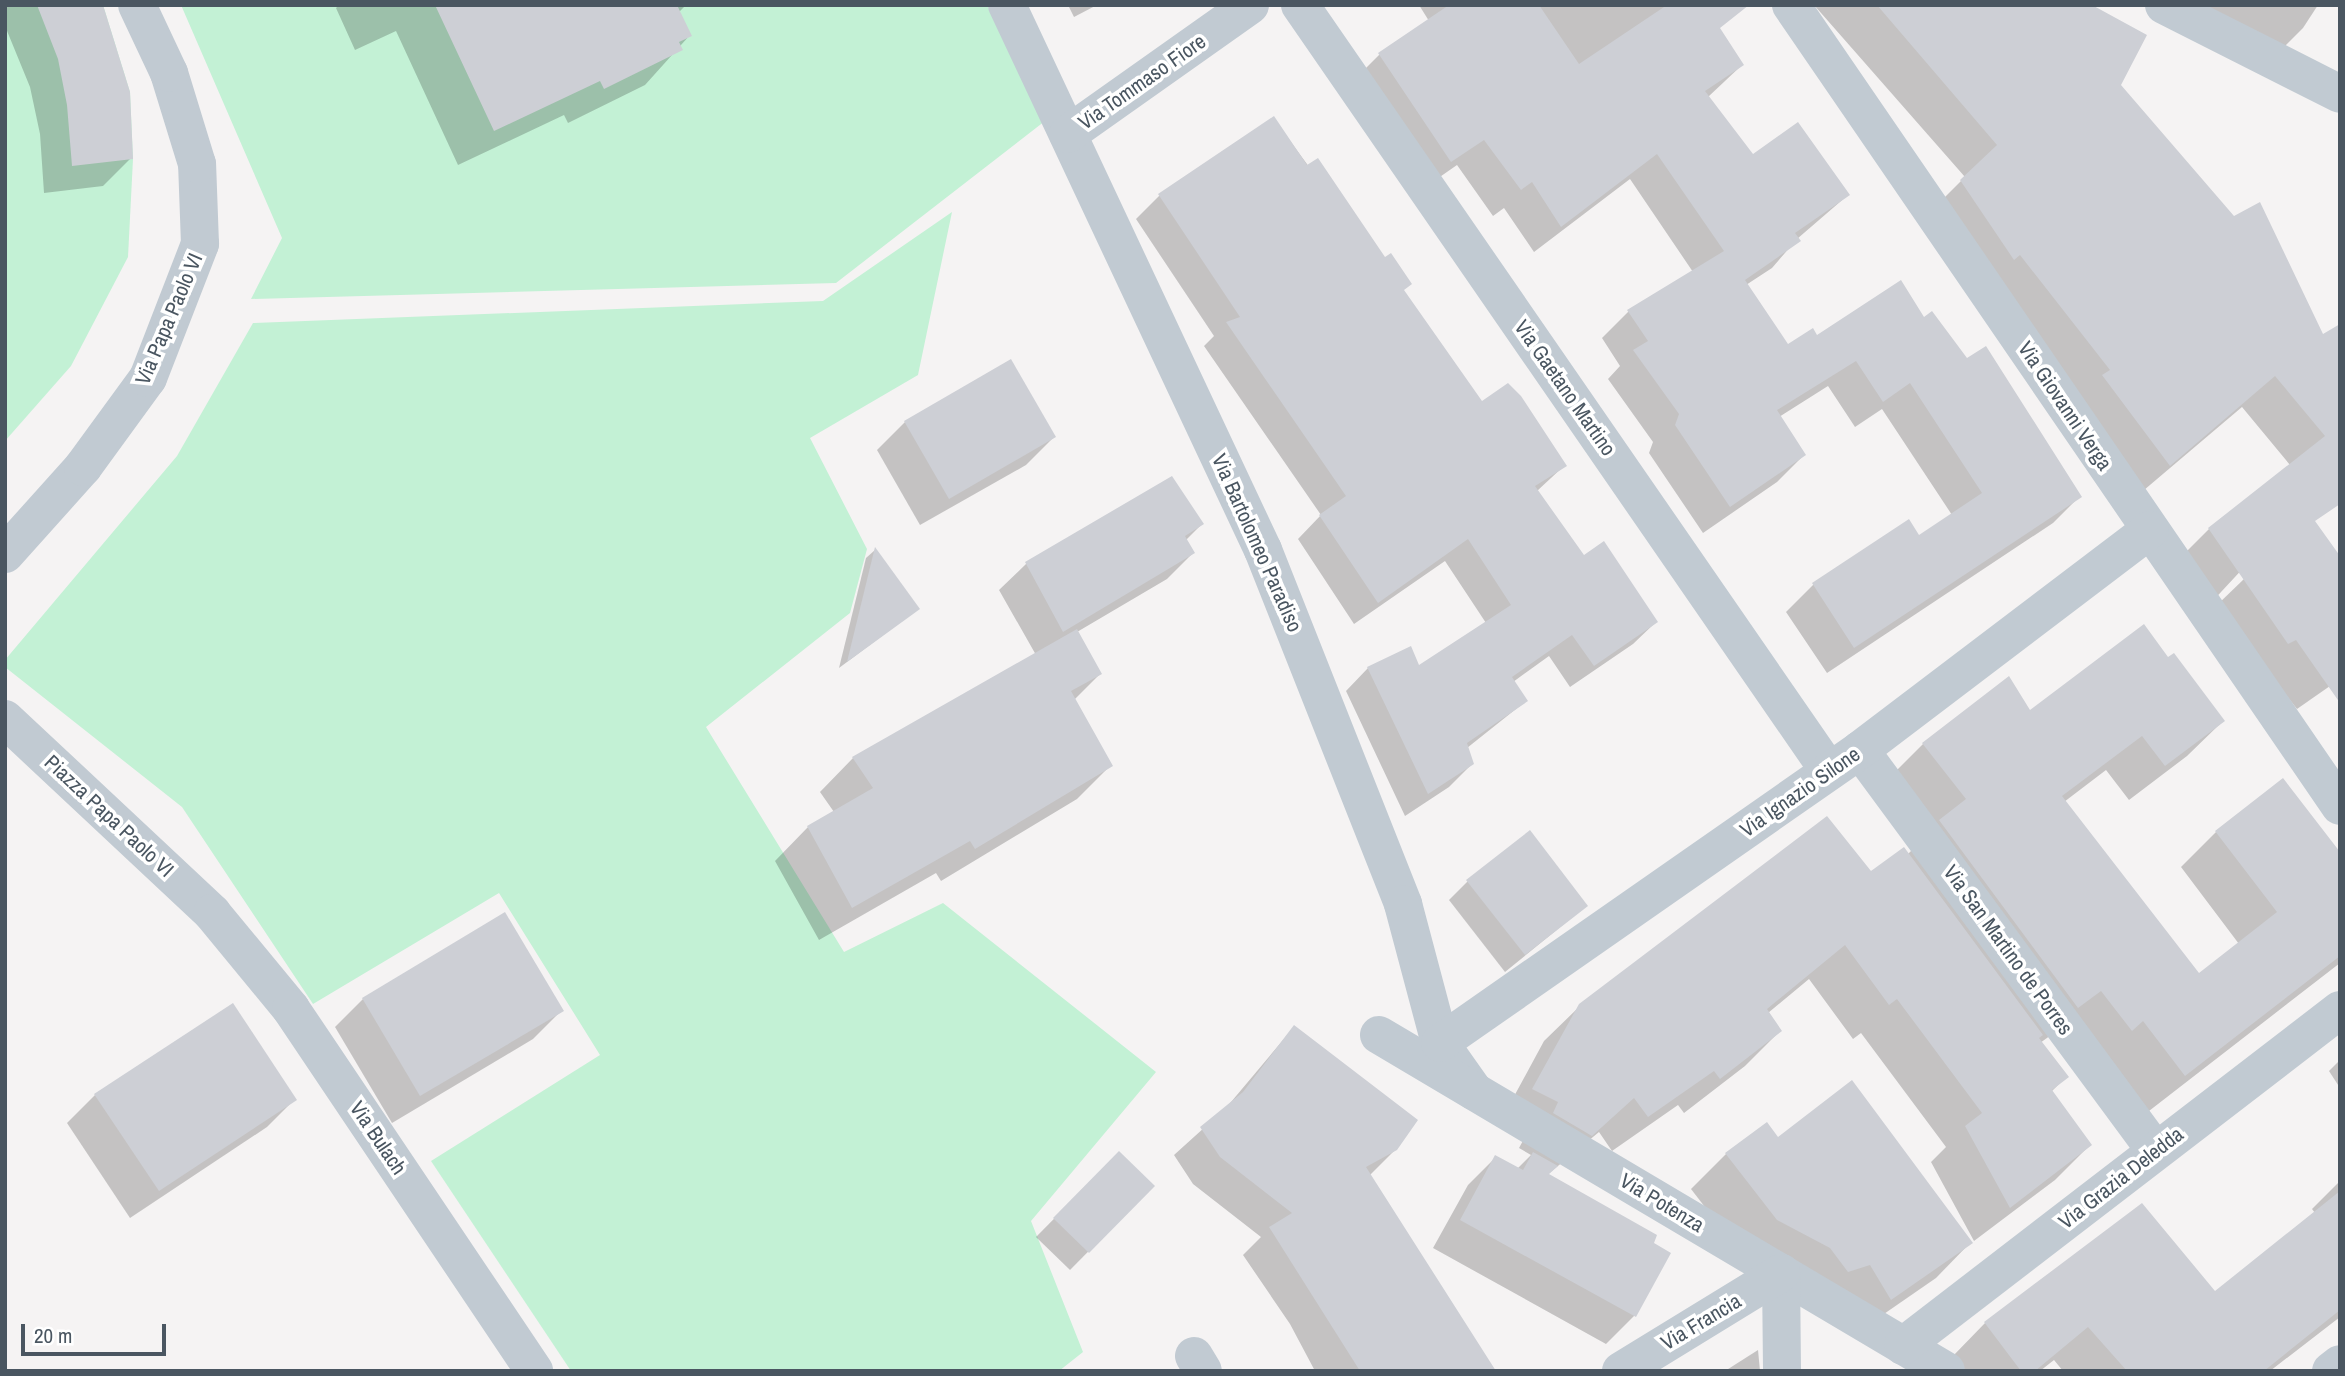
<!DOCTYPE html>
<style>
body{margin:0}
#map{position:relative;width:2345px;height:1376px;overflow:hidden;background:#f5f3f3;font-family:"Archivo Narrow",sans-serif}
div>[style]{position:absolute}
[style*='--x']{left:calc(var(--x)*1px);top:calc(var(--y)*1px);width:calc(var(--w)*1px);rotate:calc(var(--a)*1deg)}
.green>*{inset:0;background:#c3f1d5}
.shadow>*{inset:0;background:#0003}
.building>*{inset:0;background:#cdcfd5}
.minor>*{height:38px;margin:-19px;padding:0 19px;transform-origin:19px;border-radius:19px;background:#c1cad2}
.tertiary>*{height:38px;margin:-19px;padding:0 19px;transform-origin:19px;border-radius:19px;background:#c1cad2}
span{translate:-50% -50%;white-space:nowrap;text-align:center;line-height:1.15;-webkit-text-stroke:7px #fff;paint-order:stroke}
.street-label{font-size:21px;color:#4a5661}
.frame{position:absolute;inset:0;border:7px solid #4a5661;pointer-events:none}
.scale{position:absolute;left:21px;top:1324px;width:145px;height:32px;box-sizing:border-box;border:4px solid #4a5661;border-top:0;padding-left:9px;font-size:21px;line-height:24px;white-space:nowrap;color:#4a5661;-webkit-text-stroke:5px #fff;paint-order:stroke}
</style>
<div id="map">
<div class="green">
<i style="clip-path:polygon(5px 5px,103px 5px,130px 92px,133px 159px,128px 257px,71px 366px,5px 441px)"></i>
<i style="clip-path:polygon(181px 5px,987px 5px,1045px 121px,836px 283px,251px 299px,282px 238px)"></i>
<i style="clip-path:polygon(952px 212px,918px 375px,810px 438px,867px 549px,850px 613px,706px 727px,844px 952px,943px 903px,1156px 1072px,1031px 1221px,1083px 1352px,1059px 1371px,571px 1371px,431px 1161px,600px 1055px,499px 893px,313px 1004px,182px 807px,5px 667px,5px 660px,177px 456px,253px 323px,823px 301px)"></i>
</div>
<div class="shadow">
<i style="clip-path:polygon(5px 5px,101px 5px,128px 93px,131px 158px,103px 186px,44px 193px,40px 134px,30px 87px,5px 26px)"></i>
<i style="clip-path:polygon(339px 5px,686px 5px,679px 12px,690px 35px,645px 85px,568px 123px,564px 115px,458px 165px,396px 31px,355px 50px,336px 8px)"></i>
<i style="clip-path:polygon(1068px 5px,1097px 5px,1074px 17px)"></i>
<i style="clip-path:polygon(1419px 5px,1702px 5px,1742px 65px,1708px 97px,1753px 156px,1848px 195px,1797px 239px,1772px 268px,1746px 285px,1788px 346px,1923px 319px,1966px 360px,2080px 496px,2053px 523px,1827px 673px,1786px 612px,1813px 585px,1919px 537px,1952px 515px,1882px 409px,1855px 427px,1828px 386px,1779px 417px,1804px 455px,1777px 482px,1703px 533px,1649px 453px,1653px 442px,1608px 379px,1620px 366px,1602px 338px,1629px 311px,1693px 272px,1630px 179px,1534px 252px,1504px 208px,1493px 216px,1457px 165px,1424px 188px,1353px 81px,1380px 54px,1429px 21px)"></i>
<i style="clip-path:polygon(1814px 5px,2069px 5px,2119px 85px,2234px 218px,2340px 464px,2208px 606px,2177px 561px,2209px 529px,2290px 465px,2242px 407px,2137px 496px,1929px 213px,1965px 177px)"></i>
<i style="clip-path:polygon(2192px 5px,2318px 5px,2303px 28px,2268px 63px)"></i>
<i style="clip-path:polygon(1274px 119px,1482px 403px,1565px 465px,1537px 491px,1583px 557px,1656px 622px,1633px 644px,1570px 687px,1549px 656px,1513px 682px,1526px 701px,1467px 748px,1472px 764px,1449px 787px,1405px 816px,1346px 691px,1368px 668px,1418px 667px,1486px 623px,1445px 561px,1354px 624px,1298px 539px,1321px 515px,1204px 346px,1214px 336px,1136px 219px,1159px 196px)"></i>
<i style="clip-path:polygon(905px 422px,1054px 437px,1026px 465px,920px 525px,877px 450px)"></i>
<i style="clip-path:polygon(1172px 478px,1202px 524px,1185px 541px,1193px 553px,1167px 579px,1077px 632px,1100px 674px,1074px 700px,1110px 766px,1077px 799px,941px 881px,936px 873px,819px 940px,775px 861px,808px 827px,834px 812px,820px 792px,853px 758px,1036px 655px,999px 590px,1026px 564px)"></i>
<i style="clip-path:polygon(875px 550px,918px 609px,839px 668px,866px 558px)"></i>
<i style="clip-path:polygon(2244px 579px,2340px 679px,2297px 709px,2216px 606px)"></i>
<i style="clip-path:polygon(2168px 659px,2223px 721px,2187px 756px,2129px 800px,2106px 770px,2064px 802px,2199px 975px,2239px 944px,2181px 867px,2216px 832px,2340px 855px,2340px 963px,2149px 1111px,2065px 1025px,2040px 1043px,2066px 1077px,2051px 1092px,2090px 1145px,2055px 1180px,1974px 1241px,1931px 1162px,1946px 1147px,1861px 1033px,1853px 1039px,1809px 979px,1768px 1013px,1780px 1031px,1745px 1066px,1684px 1113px,1678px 1105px,1612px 1151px,1599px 1132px,1547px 1175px,1669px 1254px,1634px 1316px,1606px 1344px,1433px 1248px,1468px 1185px,1496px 1157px,1517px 1169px,1531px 1155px,1519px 1148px,1525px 1137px,1499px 1124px,1544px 1041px,1580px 1006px,1908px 854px,1929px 833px,1888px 779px,1923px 744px,2030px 713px)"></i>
<i style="clip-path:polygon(1468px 881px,1586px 906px,1505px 972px,1449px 900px)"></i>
<i style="clip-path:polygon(363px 999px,561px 1011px,533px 1039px,392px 1123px,335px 1027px)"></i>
<i style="clip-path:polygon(1294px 1027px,1396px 1149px,1369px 1176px,1493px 1371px,1315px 1371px,1290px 1324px,1243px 1255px,1261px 1237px,1193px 1184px,1174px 1155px,1226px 1108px)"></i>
<i style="clip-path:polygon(2340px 1060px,2340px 1088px,2329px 1071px)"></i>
<i style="clip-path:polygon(95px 1095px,295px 1099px,267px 1127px,130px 1218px,67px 1123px)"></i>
<i style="clip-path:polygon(1777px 1139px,1971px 1242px,1936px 1278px,1855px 1334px,1742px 1255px,1691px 1189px,1726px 1154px)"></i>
<i style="clip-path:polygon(1119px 1153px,1153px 1186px,1070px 1270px,1036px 1237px)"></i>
<i style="clip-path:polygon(2340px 1181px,2340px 1317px,2270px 1371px,2063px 1371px,2054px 1360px,2040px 1371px,1962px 1371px,1952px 1357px,1985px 1323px,2215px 1293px,2315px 1213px,2312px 1209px)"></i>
<i style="clip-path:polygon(1758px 1350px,1760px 1371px,1725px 1371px)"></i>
</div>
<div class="building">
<i style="clip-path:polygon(37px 5px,103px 5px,130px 92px,133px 159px,72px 166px,67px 105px,58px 59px)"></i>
<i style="clip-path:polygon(435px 5px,677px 5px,692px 36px,679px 42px,683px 50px,604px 89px,600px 81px,494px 131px)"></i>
<i style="clip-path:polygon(1449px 5px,1539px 5px,1579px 64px,1667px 5px,1749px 5px,1720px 28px,1744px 65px,1705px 91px,1753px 154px,1798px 122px,1850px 195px,1795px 233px,1801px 241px,1745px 280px,1788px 344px,1813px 328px,1817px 335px,1901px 280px,1924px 317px,1932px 311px,1967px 358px,1986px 346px,2082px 497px,1854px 648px,1812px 583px,1909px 519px,1919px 535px,1982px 493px,1910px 383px,1883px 402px,1856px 361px,1777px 410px,1806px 455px,1730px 507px,1675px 425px,1679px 414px,1633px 350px,1648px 341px,1627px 310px,1724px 251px,1657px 154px,1561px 227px,1532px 182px,1521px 190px,1484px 140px,1451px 162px,1378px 53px)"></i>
<i style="clip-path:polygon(1877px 5px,2092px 5px,2147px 35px,2121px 85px,2234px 216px,2260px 202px,2323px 334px,2340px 324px,2340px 504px,2315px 521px,2340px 556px,2340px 703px,2296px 640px,2288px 644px,2208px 528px,2325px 436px,2275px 376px,2170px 466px,2102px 375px,2110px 370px,2020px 255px,2014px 260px,1960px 180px,1997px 145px)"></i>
<i style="clip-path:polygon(1274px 116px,1307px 165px,1318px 158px,1385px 257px,1391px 253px,1412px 284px,1404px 290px,1482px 401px,1508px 383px,1521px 396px,1567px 466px,1535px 486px,1584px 555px,1604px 541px,1658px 622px,1594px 666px,1572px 635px,1512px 677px,1528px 701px,1467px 743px,1474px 764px,1428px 794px,1367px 667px,1411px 646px,1419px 665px,1511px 605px,1468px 539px,1378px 603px,1319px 515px,1346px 496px,1226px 322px,1240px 317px,1158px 194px)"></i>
<i style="clip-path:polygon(1011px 359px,1056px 437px,949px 499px,904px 421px)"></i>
<i style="clip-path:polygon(1172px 476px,1204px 524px,1185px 536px,1195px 553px,1063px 632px,1025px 562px)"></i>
<i style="clip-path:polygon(875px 547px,920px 609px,847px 662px)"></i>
<i style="clip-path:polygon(2144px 624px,2168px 657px,2174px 653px,2225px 721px,2165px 766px,2142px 736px,2062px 796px,2199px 973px,2277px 912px,2215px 831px,2283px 778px,2340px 852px,2340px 956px,2185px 1076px,2143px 1021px,2132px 1031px,2101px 991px,2078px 1008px,1939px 820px,1966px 799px,1922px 743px,2009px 676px,2030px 710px)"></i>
<i style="clip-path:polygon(1077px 629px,1102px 674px,1071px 691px,1113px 766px,975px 849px,970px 841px,852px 908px,807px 826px,873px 788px,852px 757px)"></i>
<i style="clip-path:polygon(1827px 816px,1871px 871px,1904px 847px,2043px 1035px,2039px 1038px,2069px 1077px,2052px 1090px,2092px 1145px,2010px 1208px,1965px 1126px,1982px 1113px,1897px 999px,1889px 1005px,1845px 945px,1767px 1009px,1782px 1031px,1720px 1079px,1714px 1071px,1648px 1117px,1634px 1098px,1592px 1136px,1553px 1113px,1558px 1102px,1532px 1089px,1579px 1004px)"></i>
<i style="clip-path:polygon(1530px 830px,1588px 906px,1525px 955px,1466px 880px)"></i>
<i style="clip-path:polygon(505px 912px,564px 1011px,420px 1096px,362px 998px)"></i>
<i style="clip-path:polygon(233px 1003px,297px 1100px,159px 1191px,94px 1094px)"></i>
<i style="clip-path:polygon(1294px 1025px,1418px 1120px,1397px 1150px,1366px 1167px,1496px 1371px,1360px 1371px,1269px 1227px,1292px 1213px,1220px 1157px,1200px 1127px,1243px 1092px)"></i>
<i style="clip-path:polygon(1852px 1080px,1973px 1243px,1891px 1300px,1870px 1265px,1848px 1272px,1830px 1248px,1777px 1220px,1725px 1153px,1767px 1122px,1778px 1137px)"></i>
<i style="clip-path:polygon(1119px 1151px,1155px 1186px,1089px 1253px,1053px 1218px)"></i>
<i style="clip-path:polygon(1533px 1152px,1558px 1166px,1549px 1174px,1657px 1235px,1654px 1243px,1671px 1253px,1636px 1317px,1460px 1220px,1495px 1155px,1523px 1170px)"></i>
<i style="clip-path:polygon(2340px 1191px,2340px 1310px,2264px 1371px,2127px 1371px,2088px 1327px,2035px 1371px,2021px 1371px,1984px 1322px,2142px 1203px,2215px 1291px)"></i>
</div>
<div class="minor">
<i style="--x:1007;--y:5;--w:602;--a:64.84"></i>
<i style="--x:1263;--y:550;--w:381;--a:68.4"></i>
<i style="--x:1403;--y:904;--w:144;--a:75.1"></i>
<i style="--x:1440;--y:1043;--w:59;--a:54.7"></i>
<i style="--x:1300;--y:5;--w:931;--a:55.37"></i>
<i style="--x:1791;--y:5;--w:971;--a:55.57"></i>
<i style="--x:1068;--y:134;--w:223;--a:-35.3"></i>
<i style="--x:5;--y:554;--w:117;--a:-48.1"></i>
<i style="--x:83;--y:467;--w:110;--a:-53.9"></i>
<i style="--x:148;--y:378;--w:144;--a:-68.8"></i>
<i style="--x:200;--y:244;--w:80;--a:-92.1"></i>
<i style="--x:197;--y:164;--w:95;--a:-107.1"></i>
<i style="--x:169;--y:73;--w:75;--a:-115.2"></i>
<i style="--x:5;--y:719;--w:284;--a:43.1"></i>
<i style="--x:212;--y:913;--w:124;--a:50.5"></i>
<i style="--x:291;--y:1009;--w:436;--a:56.1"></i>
<i style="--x:1860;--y:750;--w:498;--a:53.6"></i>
<i style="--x:1379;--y:1035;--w:659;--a:30.65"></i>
<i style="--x:1440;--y:1043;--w:512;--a:-34.9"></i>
<i style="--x:1860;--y:750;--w:364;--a:-37.2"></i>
<i style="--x:1781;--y:1273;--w:98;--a:89.4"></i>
<i style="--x:1903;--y:1346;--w:551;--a:-37.56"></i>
<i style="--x:1194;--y:1356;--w:17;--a:59"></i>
<i style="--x:1621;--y:1371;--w:188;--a:-31.5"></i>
<i style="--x:2331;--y:1371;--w:11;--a:-38"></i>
</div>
<div class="tertiary">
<i style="--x:2164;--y:5;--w:197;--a:26.8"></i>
</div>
<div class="street-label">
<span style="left:1142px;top:82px;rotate:-35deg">Via Tommaso Fiore</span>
<span style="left:169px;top:319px;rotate:-67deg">Via Papa Paolo VI</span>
<span style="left:1565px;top:388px;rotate:55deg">Via Gaetano Martino</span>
<span style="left:2065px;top:406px;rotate:56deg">Via Giovanni Verga</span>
<span style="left:1257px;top:543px;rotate:66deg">Via Bartolomeo Paradiso</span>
<span style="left:1800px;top:792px;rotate:-35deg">Via Ignazio Silone</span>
<span style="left:109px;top:816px;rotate:43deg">Piazza Papa Paolo VI</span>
<span style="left:2008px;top:950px;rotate:54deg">Via San Martino de Porres</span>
<span style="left:378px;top:1138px;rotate:56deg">Via Bulach</span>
<span style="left:2121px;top:1178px;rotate:-38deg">Via Grazia Deledda</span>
<span style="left:1662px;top:1203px;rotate:31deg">Via Potenza</span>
<span style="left:1701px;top:1322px;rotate:-31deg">Via Francia</span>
</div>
<div class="frame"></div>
<div class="scale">20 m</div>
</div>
